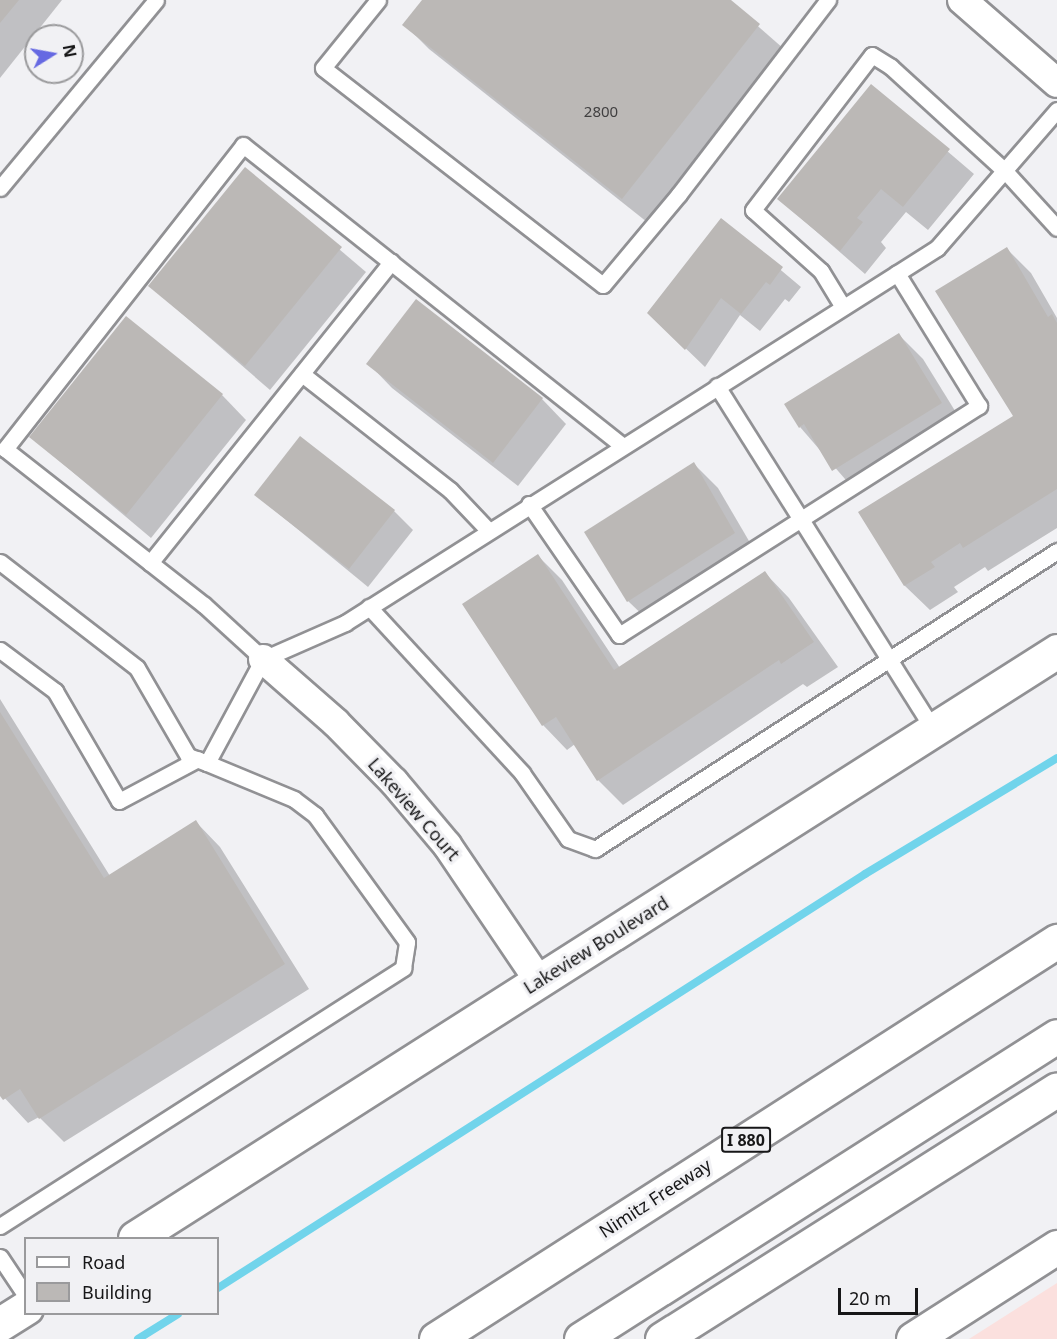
<!DOCTYPE html>
<style>
body{margin:0}
#map{position:relative;width:1057px;height:1339px;overflow:hidden;background:#f1f1f4;font-family:"Noto Sans",sans-serif}
div>[style]{position:absolute}
[style*='--x']{left:calc(var(--x)*1px);top:calc(var(--y)*1px);width:calc(var(--w)*1px);rotate:calc(var(--a)*1deg)}
.commercial>*{inset:0;background:#fbe0de}
.shadow>*{inset:0;background:#0003}
.stream>*{height:8px;margin:-4px;padding:0 4px;transform-origin:4px;border-radius:4px;background:#71d4eb}
.building>*{inset:0;background:#bbb8b6}
.roads{filter:drop-shadow(2px 0 #919194) drop-shadow(-2px 0 #919194) drop-shadow(0 2px #919194) drop-shadow(0 -2px #919194)}
.service>*{height:15px;margin:-7.5px;padding:0 7.5px;transform-origin:7.5px;border-radius:7.5px;background:#fff}
.minor>*{height:28px;margin:-14px;padding:0 14px;transform-origin:14px;border-radius:14px;background:#fff}
.tertiary>*{height:33px;margin:-16.5px;padding:0 16.5px;transform-origin:16.5px;border-radius:16.5px;background:#fff}
.motorway>*{height:33px;margin:-16.5px;padding:0 16.5px;transform-origin:16.5px;border-radius:16.5px;background:#fff}
span{translate:-50% -50%;white-space:nowrap;text-align:center;line-height:1.15;-webkit-text-stroke:6px #f1f1f4;paint-order:stroke}
.number-label{font-size:15px;color:#403f40}
.number-label span{-webkit-text-stroke-width:0}
.shield-label span{padding:2px 4px;background:#f1f1f4;border:2px solid;border-radius:4px;-webkit-text-stroke-width:0}
.shield-label{font-size:16px;color:#171718;font-weight:700}
.street-label{font-size:18px;color:#171718}
.legend{position:absolute;left:24px;top:1237px;width:195px;height:78px;box-sizing:border-box;background:#f1f1f4;border:2px solid #9a9a9c;margin:0;padding:8px 10px;list-style:none;font-size:18px;color:#171718}
.legend li{display:flex;align-items:center;gap:12px;height:30px}
.legend b{width:30px;border:2px solid #9a9a9c}
.north{position:absolute;left:24px;top:24px;width:60px;height:60px;box-sizing:border-box;background:#f1f1f4;border:2px solid #9a9a9c;border-radius:50%;rotate:79deg;font-size:16px;font-weight:700;line-height:24px;text-align:center;color:#171718}
.north::after{content:'';display:block;margin:auto;width:21px;height:27px;background:#6669e2;clip-path:polygon(50% 0,100% 100%,50% 72%,0 100%)}
.scale{position:absolute;left:838px;top:1288px;width:80px;height:27px;box-sizing:border-box;border:3px solid #171718;border-top:0;padding-left:8px;font-size:18px;line-height:21px;white-space:nowrap;color:#171718;-webkit-text-stroke:4px #f1f1f4;paint-order:stroke}
</style>
<div id="map">
<div class="commercial">
<i style="clip-path:polygon(1057px 1283px,1057px 1339px,969px 1339px)"></i>
</div>
<div class="shadow">
<i style="clip-path:polygon(0 0,62px 0,0 78px)"></i>
<i style="clip-path:polygon(424px 0,728px 0,784px 49px,647px 222px,429px 49px,404px 24px)"></i>
<i style="clip-path:polygon(871px 86px,974px 174px,928px 230px,906px 212px,881px 242px,886px 248px,865px 274px,779px 199px)"></i>
<i style="clip-path:polygon(245px 169px,366px 272px,270px 390px,150px 286px)"></i>
<i style="clip-path:polygon(721px 220px,801px 287px,789px 302px,785px 299px,760px 331px,740px 315px,705px 367px,649px 313px)"></i>
<i style="clip-path:polygon(1007px 249px,1031px 273px,1057px 318px,1057px 528px,988px 571px,985px 567px,954px 587px,958px 592px,930px 610px,905px 586px,860px 513px,1015px 416px)"></i>
<i style="clip-path:polygon(417px 301px,542px 399px,566px 424px,518px 486px,392px 388px,368px 363px)"></i>
<i style="clip-path:polygon(899px 335px,923px 359px,965px 427px,858px 494px,800px 427px)"></i>
<i style="clip-path:polygon(222px 395px,246px 420px,151px 538px,31px 437px)"></i>
<i style="clip-path:polygon(694px 464px,718px 488px,759px 558px,653px 625px,628px 601px)"></i>
<i style="clip-path:polygon(256px 495px,394px 511px,413px 530px,368px 587px)"></i>
<i style="clip-path:polygon(538px 556px,562px 580px,620px 668px,765px 573px,789px 598px,838px 667px,807px 687px,803px 684px,623px 805px,598px 780px,575px 744px,567px 750px,543px 725px)"></i>
<i style="clip-path:polygon(0 699px,110px 876px,196px 822px,220px 847px,309px 989px,64px 1142px,39px 1117px,28px 1123px,0 1093px)"></i>
</div>
<div class="stream">
<i style="--x:218;--y:1288;--w:768;--a:-32.61"></i>
<i style="--x:865;--y:874;--w:224;--a:-31.1"></i>
<i style="--x:138;--y:1339;--w:47;--a:-32"></i>
</div>
<div class="building">
<i style="clip-path:polygon(0 0,19px 0,0 23px)"></i>
<i style="clip-path:polygon(422px 0,731px 0,760px 24px,622px 199px,402px 25px)"></i>
<i style="clip-path:polygon(871px 84px,950px 149px,903px 207px,881px 189px,857px 218px,863px 222px,840px 251px,777px 199px)"></i>
<i style="clip-path:polygon(245px 167px,342px 247px,245px 366px,148px 286px)"></i>
<i style="clip-path:polygon(721px 218px,783px 267px,770px 285px,766px 282px,741px 314px,721px 298px,685px 350px,647px 313px)"></i>
<i style="clip-path:polygon(1007px 247px,1048px 317px,1052px 314px,1057px 323px,1057px 489px,963px 548px,960px 543px,931px 562px,935px 567px,904px 586px,858px 512px,1013px 416px,935px 291px)"></i>
<i style="clip-path:polygon(416px 299px,543px 398px,493px 463px,366px 364px)"></i>
<i style="clip-path:polygon(126px 316px,223px 394px,126px 515px,29px 437px)"></i>
<i style="clip-path:polygon(899px 333px,942px 403px,832px 471px,804px 424px,799px 428px,784px 404px)"></i>
<i style="clip-path:polygon(300px 436px,395px 510px,349px 569px,254px 495px)"></i>
<i style="clip-path:polygon(694px 462px,735px 533px,627px 602px,584px 532px)"></i>
<i style="clip-path:polygon(538px 554px,614px 670px,765px 571px,814px 642px,781px 664px,779px 660px,597px 781px,556px 717px,542px 726px,462px 604px)"></i>
<i style="clip-path:polygon(0 712px,104px 878px,196px 820px,285px 964px,39px 1119px,20px 1089px,3px 1100px,0 1096px)"></i>
</div>
<div class="roads">
<div class="service">
<i style="--x:378;--y:0;--w:87;--a:129"></i>
<i style="--x:323;--y:68;--w:354;--a:37.8"></i>
<i style="--x:603;--y:285;--w:119;--a:-50.1"></i>
<i style="--x:679;--y:194;--w:245;--a:-52.5"></i>
<i style="--x:0;--y:188;--w:244;--a:-50.3"></i>
<i style="--x:843;--y:307;--w:42;--a:-121.4"></i>
<i style="--x:821;--y:271;--w:91;--a:-138.1"></i>
<i style="--x:753;--y:210;--w:195;--a:-52.5"></i>
<i style="--x:872;--y:55;--w:22;--a:32"></i>
<i style="--x:891;--y:67;--w:154;--a:42.4"></i>
<i style="--x:1005;--y:171;--w:77;--a:47.6"></i>
<i style="--x:302;--y:374;--w:188;--a:38.1"></i>
<i style="--x:450;--y:490;--w:55;--a:46.5"></i>
<i style="--x:717;--y:386;--w:407;--a:57.8"></i>
<i style="--x:529;--y:504;--w:159;--a:55.5"></i>
<i style="--x:619;--y:635;--w:427;--a:-32.5"></i>
<i style="--x:979;--y:406;--w:156;--a:-121.7"></i>
<i style="--x:0;--y:562;--w:173;--a:37.7"></i>
<i style="--x:137;--y:668;--w:102;--a:59.9"></i>
<i style="--x:188;--y:756;--w:20;--a:20"></i>
<i style="--x:207;--y:763;--w:118;--a:-61.7"></i>
<i style="--x:263;--y:659;--w:90;--a:-23.7"></i>
<i style="--x:345;--y:623;--w:701;--a:-32.35"></i>
<i style="--x:937;--y:248;--w:183;--a:-49"></i>
<i style="--x:150;--y:563;--w:386;--a:-51.3"></i>
<i style="--x:369;--y:607;--w:226;--a:47.3"></i>
<i style="--x:522;--y:773;--w:80;--a:55.1"></i>
<i style="--x:568;--y:839;--w:29;--a:20"></i>
<i style="--x:595;--y:849;--w:550;--a:-32.82"></i>
<i style="--x:0;--y:650;--w:69;--a:36.7"></i>
<i style="--x:55;--y:691;--w:127;--a:59.8"></i>
<i style="--x:119;--y:801;--w:89;--a:-28"></i>
<i style="--x:263;--y:659;--w:80;--a:-137.5"></i>
<i style="--x:204;--y:605;--w:253;--a:-141.9"></i>
<i style="--x:5;--y:449;--w:386;--a:-51.9"></i>
<i style="--x:243;--y:145;--w:483;--a:38.4"></i>
<i style="--x:0;--y:1226;--w:479;--a:-32.6"></i>
<i style="--x:403;--y:968;--w:26;--a:-81"></i>
<i style="--x:407;--y:942;--w:157;--a:-125.9"></i>
<i style="--x:315;--y:815;--w:26;--a:-143"></i>
<i style="--x:294;--y:799;--w:94;--a:-157.5"></i>
<i style="--x:0;--y:1257;--w:47;--a:56.3"></i>
</div>
<div class="minor">
<i style="--x:962;--y:0;--w:126;--a:41.1"></i>
<i style="--x:263;--y:659;--w:97;--a:41.2"></i>
<i style="--x:336;--y:723;--w:83;--a:45.5"></i>
<i style="--x:394;--y:782;--w:82;--a:49.9"></i>
<i style="--x:447;--y:845;--w:164;--a:55.9"></i>
</div>
<div class="tertiary">
<i style="--x:135;--y:1238;--w:1093;--a:-32.48"></i>
<i style="--x:0;--y:1324;--w:31;--a:-32"></i>
<i style="--x:913;--y:1339;--w:171;--a:-32.6"></i>
</div>
<div class="motorway">
<i style="--x:436;--y:1339;--w:738;--a:-32.66"></i>
<i style="--x:581;--y:1339;--w:564;--a:-32.48"></i>
<i style="--x:662;--y:1339;--w:467;--a:-32.3"></i>
</div>
</div>
<div class="number-label">
<span style="left:601px;top:112px">2800</span>
</div>
<div class="shield-label">
<span style="left:746px;top:1140px">I 880</span>
</div>
<div class="street-label">
<span style="left:414px;top:809px;rotate:49deg">Lakeview Court</span>
<span style="left:596px;top:945px;rotate:-32deg">Lakeview Boulevard</span>
<span style="left:655px;top:1198px;rotate:-33deg">Nimitz Freeway</span>
</div>
<ul class="legend">
<li><b style="height:8px;background:#fff"></b>Road</li>
<li><b style="height:16px;background:#bbb8b6"></b>Building</li>
</ul>
<div class="north">N</div>
<div class="scale">20 m</div>
</div>
